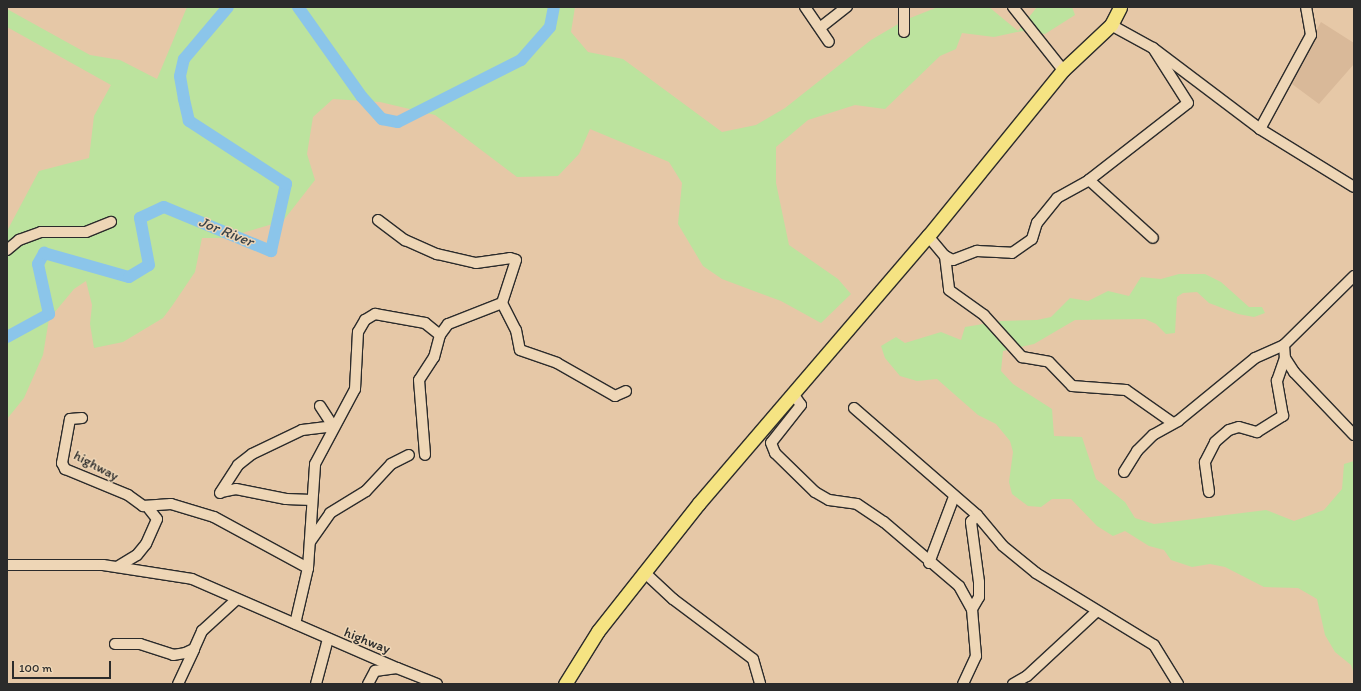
<!DOCTYPE html>
<style>
body{margin:0}
#map{position:relative;width:1361px;height:691px;overflow:hidden;background:#e6c8a7;font-family:Itim,sans-serif}
div>[style]{position:absolute}
[style*='--x']{left:calc(var(--x)*1px);top:calc(var(--y)*1px);width:calc(var(--w)*1px);rotate:calc(var(--a)*1deg)}
.built>*{inset:0;background:#d9b999}
.green>*{inset:0;background:#bce39e}
.river>*{height:12px;margin:-6px;padding:0 6px;transform-origin:6px;border-radius:6px;background:#8bc5ea}
.roads{filter:drop-shadow(1px 0 #2b2b2b) drop-shadow(-1px 0 #2b2b2b) drop-shadow(0 1px #2b2b2b) drop-shadow(0 -1px #2b2b2b)}
.minor>*{height:10px;margin:-5px;padding:0 5px;transform-origin:5px;border-radius:5px;background:#eed6b6}
.major>*{height:13px;margin:-6.5px;padding:0 6.5px;transform-origin:6.5px;border-radius:6.5px;background:#f5e382}
span{translate:-50% -50%;white-space:nowrap;text-align:center;line-height:1.15;-webkit-text-stroke:3px #eed6b6;paint-order:stroke}
.street-label{font-size:14px;color:#2b2b2b}
.water-label{font-size:15px;color:#394248;font-style:italic}
.frame{position:absolute;inset:0;border:8px solid #2b2b2b;pointer-events:none}
.scale{position:absolute;left:12px;top:661px;width:99px;height:18px;box-sizing:border-box;border:2px solid #2b2b2b;border-top:0;padding-left:5px;font-size:12px;line-height:14px;white-space:nowrap;color:#2b2b2b;-webkit-text-stroke:3px #eed6b6;paint-order:stroke}
</style>
<div id="map">
<div class="built">
<i style="clip-path:polygon(1321px 22px,1354px 43px,1354px 64px,1319px 104px,1288px 81px)"></i>
</div>
<div class="green">
<i style="clip-path:polygon(187px 7px,575px 7px,571px 32px,588px 52px,623px 59px,722px 132px,756px 125px,785px 108px,871px 40px,905px 20px,938px 7px,989px 7px,1018px 31px,1037px 7px,1072px 7px,1075px 15px,1045px 34px,1022px 31px,994px 37px,962px 33px,956px 49px,940px 56px,885px 109px,855px 105px,808px 120px,776px 147px,776px 183px,789px 245px,838px 279px,851px 294px,821px 323px,781px 301px,722px 279px,703px 266px,678px 224px,682px 183px,669px 162px,590px 129px,579px 154px,558px 176px,517px 177px,435px 115px,380px 102px,333px 99px,313px 117px,307px 154px,315px 180px,283px 221px,225px 238px,202px 238px,195px 272px,172px 306px,163px 318px,123px 342px,94px 348px,90px 324px,92px 305px,86px 281px,74px 289px,49px 319px,43px 355px,24px 398px,7px 419px,7px 231px,39px 171px,89px 158px,94px 116px,111px 85px,7px 27px,7px 9px,90px 55px,120px 60px,157px 79px)"></i>
<i style="clip-path:polygon(1179px 274px,1205px 274px,1221px 282px,1249px 307px,1262px 307px,1265px 313px,1254px 317px,1238px 314px,1209px 303px,1197px 292px,1183px 293px,1177px 297px,1175px 333px,1166px 334px,1156px 324px,1145px 319px,1075px 320px,1034px 344px,1003px 351px,1001px 371px,1013px 384px,1052px 409px,1054px 436px,1082px 437px,1096px 479px,1125px 502px,1135px 518px,1154px 524px,1266px 510px,1294px 521px,1324px 510px,1342px 489px,1344px 464px,1354px 461px,1354px 674px,1351px 665px,1335px 652px,1325px 635px,1317px 599px,1298px 588px,1264px 587px,1225px 567px,1210px 564px,1192px 567px,1171px 560px,1164px 550px,1149px 546px,1125px 531px,1113px 536px,1097px 526px,1071px 499px,1052px 499px,1041px 507px,1028px 506px,1012px 494px,1009px 482px,1013px 452px,1010px 441px,996px 424px,978px 415px,937px 379px,917px 381px,900px 376px,885px 358px,881px 346px,896px 337px,905px 343px,941px 332px,961px 340px,965px 327px,1001px 321px,1037px 320px,1051px 317px,1070px 298px,1088px 301px,1108px 291px,1129px 296px,1141px 277px,1161px 279px)"></i>
</div>
<div class="river">
<i style="--x:298;--y:7;--w:110;--a:54.6"></i>
<i style="--x:362;--y:97;--w:30;--a:48"></i>
<i style="--x:382;--y:119;--w:16;--a:11"></i>
<i style="--x:398;--y:122;--w:138;--a:-26.8"></i>
<i style="--x:521;--y:60;--w:44;--a:-48.7"></i>
<i style="--x:550;--y:27;--w:20;--a:-79"></i>
<i style="--x:7;--y:337;--w:48;--a:-28.7"></i>
<i style="--x:49;--y:314;--w:51;--a:-102.4"></i>
<i style="--x:38;--y:264;--w:13;--a:-61"></i>
<i style="--x:44;--y:253;--w:88;--a:15.8"></i>
<i style="--x:129;--y:277;--w:23;--a:-31"></i>
<i style="--x:149;--y:265;--w:48;--a:-100.8"></i>
<i style="--x:140;--y:218;--w:26;--a:-25"></i>
<i style="--x:164;--y:207;--w:116;--a:22.4"></i>
<i style="--x:271;--y:251;--w:69;--a:-77.4"></i>
<i style="--x:286;--y:184;--w:116;--a:-147"></i>
<i style="--x:189;--y:121;--w:23;--a:-103"></i>
<i style="--x:184;--y:99;--w:23;--a:-100"></i>
<i style="--x:180;--y:76;--w:17;--a:-77"></i>
<i style="--x:184;--y:59;--w:68;--a:-49.8"></i>
</div>
<div class="roads">
<div class="minor">
<i style="--x:805;--y:7;--w:42;--a:55.6"></i>
<i style="--x:904;--y:7;--w:25;--a:90"></i>
<i style="--x:1013;--y:7;--w:80;--a:51.6"></i>
<i style="--x:1111;--y:25;--w:48;--a:28.7"></i>
<i style="--x:1153;--y:48;--w:134;--a:37.1"></i>
<i style="--x:1260;--y:129;--w:110;--a:31.7"></i>
<i style="--x:821;--y:27;--w:33;--a:-38"></i>
<i style="--x:1260;--y:129;--w:107;--a:-61.5"></i>
<i style="--x:1311;--y:35;--w:28;--a:-100"></i>
<i style="--x:1089;--y:180;--w:86;--a:42.2"></i>
<i style="--x:378;--y:220;--w:34;--a:37"></i>
<i style="--x:405;--y:240;--w:35;--a:24"></i>
<i style="--x:437;--y:254;--w:40;--a:13"></i>
<i style="--x:476;--y:263;--w:34;--a:-8"></i>
<i style="--x:510;--y:258;--w:6;--a:18"></i>
<i style="--x:516;--y:260;--w:45;--a:108"></i>
<i style="--x:502;--y:303;--w:58;--a:158.7"></i>
<i style="--x:448;--y:324;--w:14;--a:126"></i>
<i style="--x:440;--y:335;--w:23;--a:105"></i>
<i style="--x:434;--y:357;--w:27;--a:123"></i>
<i style="--x:419;--y:380;--w:75;--a:85.4"></i>
<i style="--x:928;--y:236;--w:26;--a:50"></i>
<i style="--x:945;--y:256;--w:34;--a:83"></i>
<i style="--x:949;--y:290;--w:43;--a:35.5"></i>
<i style="--x:984;--y:315;--w:57;--a:47.9"></i>
<i style="--x:1022;--y:357;--w:27;--a:10"></i>
<i style="--x:1049;--y:362;--w:33;--a:46"></i>
<i style="--x:1072;--y:386;--w:54;--a:4.2"></i>
<i style="--x:1126;--y:390;--w:57;--a:35.1"></i>
<i style="--x:7;--y:250;--w:16;--a:-40"></i>
<i style="--x:19;--y:240;--w:23;--a:-20"></i>
<i style="--x:41;--y:232;--w:45;--a:0"></i>
<i style="--x:86;--y:232;--w:27;--a:-22"></i>
<i style="--x:945;--y:256;--w:9;--a:27"></i>
<i style="--x:953;--y:260;--w:26;--a:-21"></i>
<i style="--x:977;--y:251;--w:35;--a:3"></i>
<i style="--x:1012;--y:253;--w:24;--a:-35"></i>
<i style="--x:1032;--y:239;--w:17;--a:-73"></i>
<i style="--x:1037;--y:223;--w:32;--a:-51"></i>
<i style="--x:1057;--y:198;--w:37;--a:-29"></i>
<i style="--x:1089;--y:180;--w:125;--a:-37.9"></i>
<i style="--x:1188;--y:103;--w:65;--a:-122.5"></i>
<i style="--x:1354;--y:276;--w:98;--a:135.4"></i>
<i style="--x:1284;--y:345;--w:13;--a:86"></i>
<i style="--x:1285;--y:358;--w:17;--a:57"></i>
<i style="--x:1294;--y:372;--w:87;--a:46.4"></i>
<i style="--x:502;--y:303;--w:30;--a:63"></i>
<i style="--x:516;--y:330;--w:20;--a:79"></i>
<i style="--x:520;--y:350;--w:39;--a:19"></i>
<i style="--x:557;--y:363;--w:67;--a:29.6"></i>
<i style="--x:615;--y:396;--w:12;--a:-24"></i>
<i style="--x:794;--y:395;--w:12;--a:55"></i>
<i style="--x:801;--y:405;--w:48;--a:128.3"></i>
<i style="--x:771;--y:443;--w:11;--a:68"></i>
<i style="--x:775;--y:453;--w:56;--a:44.3"></i>
<i style="--x:815;--y:492;--w:16;--a:30"></i>
<i style="--x:829;--y:500;--w:28;--a:8"></i>
<i style="--x:857;--y:504;--w:32;--a:34"></i>
<i style="--x:884;--y:522;--w:99;--a:40.5"></i>
<i style="--x:959;--y:586;--w:26;--a:61"></i>
<i style="--x:320;--y:406;--w:24;--a:57"></i>
<i style="--x:854;--y:408;--w:163;--a:41"></i>
<i style="--x:977;--y:515;--w:40;--a:50"></i>
<i style="--x:1003;--y:546;--w:43;--a:39.3"></i>
<i style="--x:1036;--y:573;--w:138;--a:31.4"></i>
<i style="--x:1154;--y:645;--w:46;--a:58.4"></i>
<i style="--x:82;--y:418;--w:12;--a:175"></i>
<i style="--x:70;--y:419;--w:45;--a:100.3"></i>
<i style="--x:62;--y:463;--w:7;--a:63"></i>
<i style="--x:65;--y:469;--w:68;--a:22.4"></i>
<i style="--x:128;--y:495;--w:19;--a:36"></i>
<i style="--x:143;--y:506;--w:28;--a:-4"></i>
<i style="--x:171;--y:504;--w:45;--a:16.8"></i>
<i style="--x:214;--y:517;--w:107;--a:28.5"></i>
<i style="--x:308;--y:568;--w:57;--a:103.1"></i>
<i style="--x:1124;--y:472;--w:25;--a:-58"></i>
<i style="--x:1137;--y:451;--w:23;--a:-45"></i>
<i style="--x:1153;--y:435;--w:29;--a:-29"></i>
<i style="--x:1178;--y:421;--w:99;--a:-39.3"></i>
<i style="--x:1255;--y:358;--w:32;--a:-24"></i>
<i style="--x:221;--y:492;--w:15;--a:-11"></i>
<i style="--x:236;--y:489;--w:51;--a:11.3"></i>
<i style="--x:286;--y:499;--w:26;--a:2"></i>
<i style="--x:1209;--y:492;--w:30;--a:-98"></i>
<i style="--x:1205;--y:462;--w:22;--a:-63"></i>
<i style="--x:1215;--y:442;--w:18;--a:-41"></i>
<i style="--x:1229;--y:430;--w:10;--a:-17"></i>
<i style="--x:1239;--y:427;--w:19;--a:16"></i>
<i style="--x:1257;--y:432;--w:31;--a:-32"></i>
<i style="--x:1283;--y:416;--w:36;--a:-100"></i>
<i style="--x:1277;--y:381;--w:24;--a:-71"></i>
<i style="--x:220;--y:493;--w:33;--a:-57"></i>
<i style="--x:238;--y:465;--w:18;--a:-38"></i>
<i style="--x:252;--y:454;--w:55;--a:-25.6"></i>
<i style="--x:302;--y:430;--w:31;--a:-7"></i>
<i style="--x:310;--y:542;--w:35;--a:-55"></i>
<i style="--x:330;--y:513;--w:42;--a:-31.4"></i>
<i style="--x:366;--y:491;--w:37;--a:-47"></i>
<i style="--x:391;--y:464;--w:20;--a:-27"></i>
<i style="--x:929;--y:563;--w:71;--a:-69.3"></i>
<i style="--x:7;--y:565;--w:96;--a:0"></i>
<i style="--x:103;--y:565;--w:90;--a:8.9"></i>
<i style="--x:192;--y:579;--w:223;--a:23.5"></i>
<i style="--x:117;--y:567;--w:23;--a:-31"></i>
<i style="--x:137;--y:555;--w:14;--a:-51"></i>
<i style="--x:146;--y:544;--w:27;--a:-66"></i>
<i style="--x:157;--y:519;--w:16;--a:-128"></i>
<i style="--x:308;--y:568;--w:104;--a:-86.1"></i>
<i style="--x:315;--y:464;--w:85;--a:-61.9"></i>
<i style="--x:355;--y:389;--w:57;--a:-87"></i>
<i style="--x:358;--y:332;--w:14;--a:-60"></i>
<i style="--x:365;--y:320;--w:12;--a:-31"></i>
<i style="--x:375;--y:314;--w:51;--a:10.2"></i>
<i style="--x:425;--y:323;--w:19;--a:39"></i>
<i style="--x:644;--y:572;--w:40;--a:43"></i>
<i style="--x:673;--y:599;--w:100;--a:36.9"></i>
<i style="--x:753;--y:659;--w:26;--a:74"></i>
<i style="--x:115;--y:644;--w:25;--a:0"></i>
<i style="--x:140;--y:644;--w:35;--a:18"></i>
<i style="--x:173;--y:655;--w:12;--a:-9"></i>
<i style="--x:185;--y:653;--w:10;--a:-24"></i>
<i style="--x:194;--y:649;--w:20;--a:-66"></i>
<i style="--x:202;--y:631;--w:46;--a:-42.4"></i>
<i style="--x:178;--y:684;--w:38;--a:-65"></i>
<i style="--x:316;--y:684;--w:47;--a:-75.1"></i>
<i style="--x:368;--y:684;--w:15;--a:-62"></i>
<i style="--x:375;--y:671;--w:22;--a:-8"></i>
<i style="--x:397;--y:668;--w:43;--a:21.8"></i>
<i style="--x:963;--y:684;--w:31;--a:-65"></i>
<i style="--x:976;--y:656;--w:47;--a:-94.9"></i>
<i style="--x:972;--y:609;--w:14;--a:-60"></i>
<i style="--x:979;--y:597;--w:15;--a:-90"></i>
<i style="--x:979;--y:582;--w:61;--a:-97.6"></i>
<i style="--x:971;--y:522;--w:9;--a:-49"></i>
<i style="--x:1013;--y:684;--w:16;--a:-30"></i>
<i style="--x:1027;--y:676;--w:94;--a:-42.8"></i>
</div>
<div class="major">
<i style="--x:565;--y:684;--w:62;--a:-58.1"></i>
<i style="--x:598;--y:631;--w:163;--a:-51.7"></i>
<i style="--x:699;--y:503;--w:352;--a:-49.4"></i>
<i style="--x:928;--y:236;--w:214;--a:-50.9"></i>
<i style="--x:1063;--y:70;--w:66;--a:-43.2"></i>
<i style="--x:1111;--y:25;--w:20;--a:-63"></i>
</div>
</div>
<div class="street-label">
<span style="left:96px;top:466px;rotate:28deg">highway</span>
<span style="left:367px;top:641px;rotate:22deg">highway</span>
</div>
<div class="water-label">
<span style="left:226px;top:232px;rotate:22deg">Jor River</span>
</div>
<div class="frame"></div>
<div class="scale">100 m</div>
</div>
